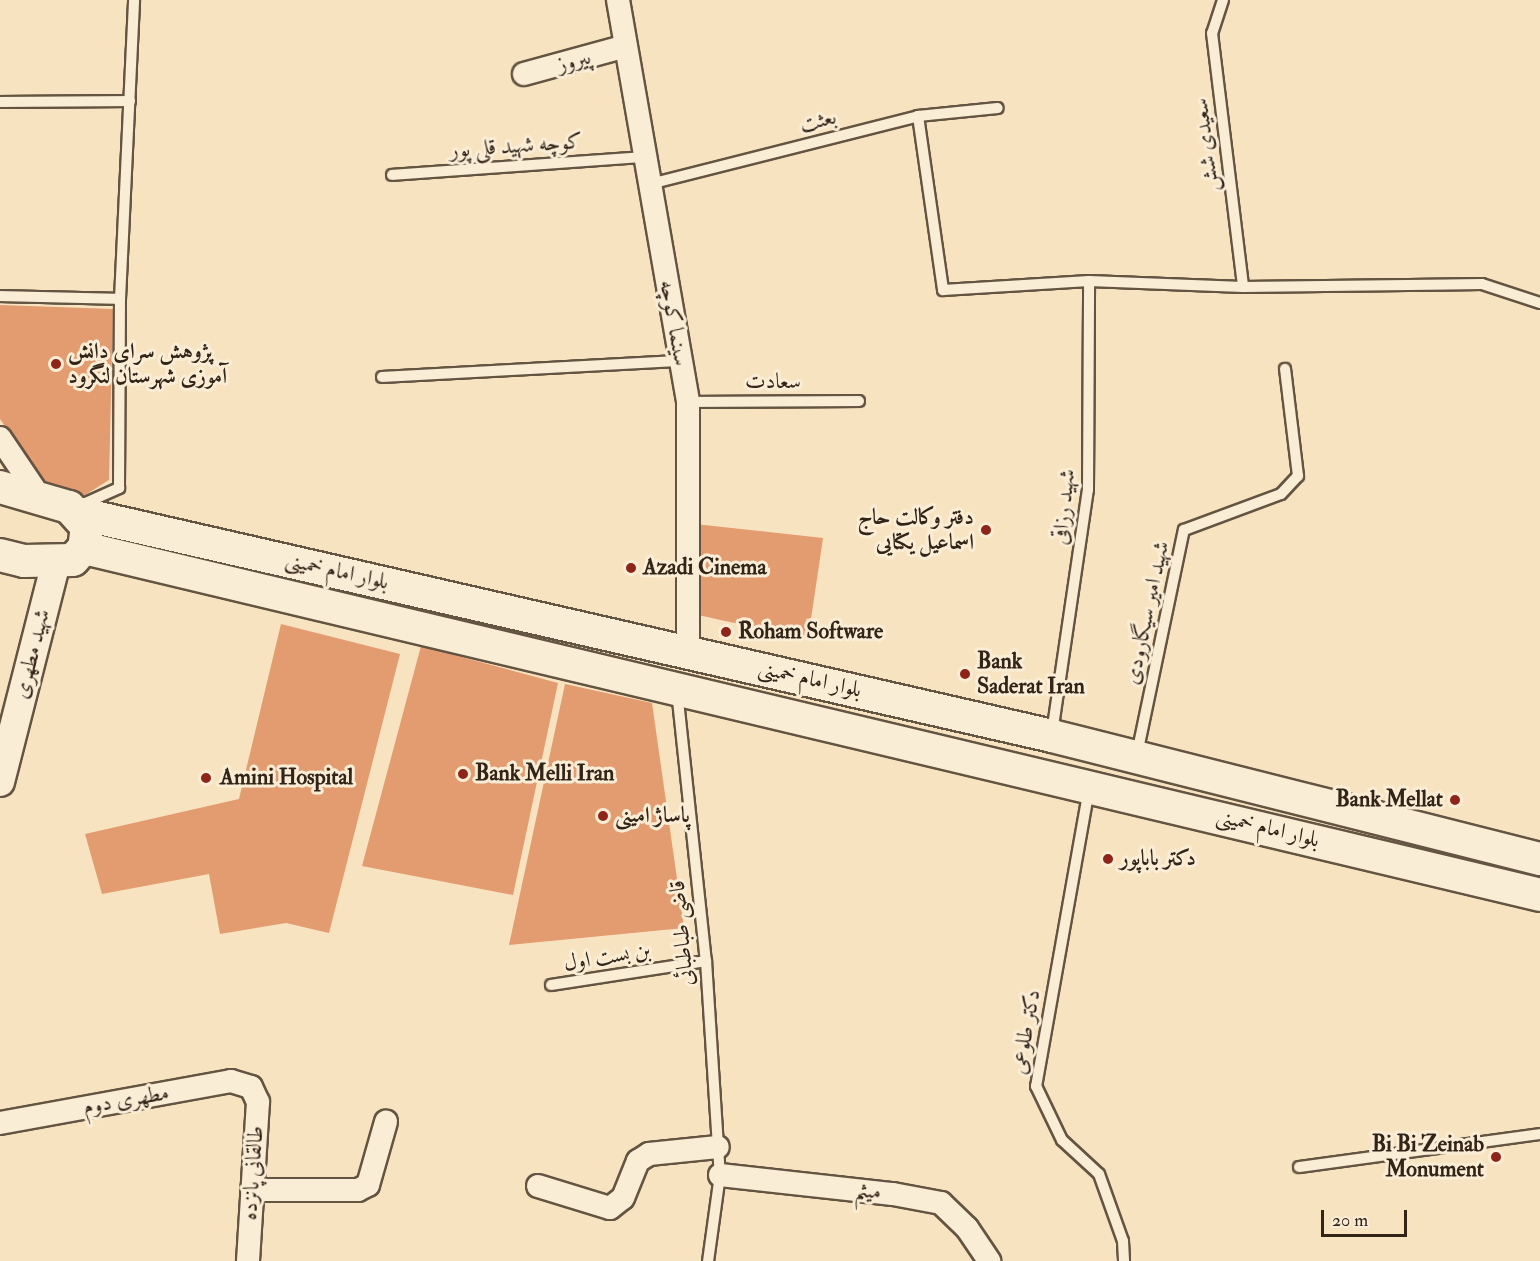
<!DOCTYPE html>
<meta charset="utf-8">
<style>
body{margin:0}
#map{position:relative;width:1540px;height:1261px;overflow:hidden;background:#f8e3c0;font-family:"IM FELL Double Pica",Amiri,serif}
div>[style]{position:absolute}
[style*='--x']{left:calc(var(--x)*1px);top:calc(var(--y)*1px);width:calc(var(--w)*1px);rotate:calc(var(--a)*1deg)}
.building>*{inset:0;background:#e39b70}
.roads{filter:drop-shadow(2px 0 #645442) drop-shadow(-2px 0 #645442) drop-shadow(0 2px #645442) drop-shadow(0 -2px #645442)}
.service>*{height:10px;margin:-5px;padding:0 5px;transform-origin:5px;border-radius:5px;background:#faedd6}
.minor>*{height:22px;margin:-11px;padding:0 11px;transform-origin:11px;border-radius:11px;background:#faedd6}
.tertiary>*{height:28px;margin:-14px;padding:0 14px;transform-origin:14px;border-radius:14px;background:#faedd6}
.secondary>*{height:32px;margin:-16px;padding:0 16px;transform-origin:16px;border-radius:16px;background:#faedd6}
.dots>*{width:16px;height:16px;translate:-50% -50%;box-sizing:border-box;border:3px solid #faedd6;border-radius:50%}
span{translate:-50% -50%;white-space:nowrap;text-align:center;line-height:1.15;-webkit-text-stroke:6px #faedd6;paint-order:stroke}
.street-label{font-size:22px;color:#332418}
.poi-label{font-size:22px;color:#332418;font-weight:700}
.left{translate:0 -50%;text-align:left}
.right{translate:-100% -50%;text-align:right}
.scale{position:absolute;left:1321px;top:1210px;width:86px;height:27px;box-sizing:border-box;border:3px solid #332418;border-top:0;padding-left:8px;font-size:18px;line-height:21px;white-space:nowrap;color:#332418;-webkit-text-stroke:4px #faedd6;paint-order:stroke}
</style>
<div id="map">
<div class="building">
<i style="clip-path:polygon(0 305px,113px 309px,109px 480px,85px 495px,43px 481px,0 419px)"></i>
<i style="clip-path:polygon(695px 524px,823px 538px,808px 639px,698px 615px)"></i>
<i style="clip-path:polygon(281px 624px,400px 654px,329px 933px,286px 923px,220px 934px,209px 874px,102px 894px,85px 834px,239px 799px)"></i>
<i style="clip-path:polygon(421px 646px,558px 683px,513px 895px,362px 866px)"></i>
<i style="clip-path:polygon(565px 684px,652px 703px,684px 928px,509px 945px)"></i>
</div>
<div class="roads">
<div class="service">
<i style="--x:1223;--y:0;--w:35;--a:108"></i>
<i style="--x:1212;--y:33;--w:256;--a:83"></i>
<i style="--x:0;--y:102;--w:130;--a:-0.4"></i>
<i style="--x:918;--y:116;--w:176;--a:81.8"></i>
<i style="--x:943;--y:290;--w:146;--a:-3.5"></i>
<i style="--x:1089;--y:281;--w:154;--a:2.2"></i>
<i style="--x:1243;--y:287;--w:239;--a:-0.7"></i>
<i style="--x:1482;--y:284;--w:61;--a:18.1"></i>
<i style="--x:392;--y:175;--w:252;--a:-4.1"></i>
<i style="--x:650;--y:184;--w:276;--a:-14.2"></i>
<i style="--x:918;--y:116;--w:80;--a:-5.7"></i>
<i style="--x:0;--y:296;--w:120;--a:1.4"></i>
<i style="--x:382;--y:377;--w:300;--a:-3.1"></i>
<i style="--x:688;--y:402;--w:171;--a:-0.3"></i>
<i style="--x:81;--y:505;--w:42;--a:-24.1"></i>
<i style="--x:119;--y:488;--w:189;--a:-89.7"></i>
<i style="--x:120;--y:299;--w:299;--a:-87.3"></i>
<i style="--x:677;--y:691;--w:272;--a:83.9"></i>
<i style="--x:706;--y:961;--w:214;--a:86.3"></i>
<i style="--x:720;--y:1175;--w:87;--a:97.9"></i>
<i style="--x:1052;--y:733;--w:246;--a:-81.6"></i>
<i style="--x:1088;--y:490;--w:209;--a:-89.7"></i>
<i style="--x:1137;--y:754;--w:229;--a:-78.2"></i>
<i style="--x:1184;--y:530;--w:103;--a:-20.4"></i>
<i style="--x:1281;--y:494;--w:25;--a:-47"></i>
<i style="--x:1298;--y:476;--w:108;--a:-96.9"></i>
<i style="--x:1089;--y:789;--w:302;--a:100.1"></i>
<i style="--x:1036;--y:1086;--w:60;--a:64.3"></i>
<i style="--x:1062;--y:1140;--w:50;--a:42.6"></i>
<i style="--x:1099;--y:1174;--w:71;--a:70.3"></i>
<i style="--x:1123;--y:1241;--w:20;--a:87"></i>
<i style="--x:551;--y:985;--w:157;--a:-8.8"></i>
<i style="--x:1299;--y:1167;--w:243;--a:-7.8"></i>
</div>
<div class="minor">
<i style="--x:618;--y:0;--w:408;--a:80.1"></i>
<i style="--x:688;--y:402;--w:248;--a:90"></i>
<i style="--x:524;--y:74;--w:103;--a:-15.3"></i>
<i style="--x:0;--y:438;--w:71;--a:55.9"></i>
<i style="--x:0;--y:1123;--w:235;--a:-10.3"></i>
<i style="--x:231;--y:1081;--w:21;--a:17"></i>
<i style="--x:251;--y:1087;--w:17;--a:65"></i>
<i style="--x:258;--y:1102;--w:159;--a:93.6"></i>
<i style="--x:720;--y:1175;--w:174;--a:6.3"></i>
<i style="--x:893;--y:1194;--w:49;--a:10.6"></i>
<i style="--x:941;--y:1203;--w:36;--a:44"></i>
<i style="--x:967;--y:1228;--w:40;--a:56"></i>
<i style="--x:538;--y:1186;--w:75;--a:17"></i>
<i style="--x:610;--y:1208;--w:16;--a:-38"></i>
<i style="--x:623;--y:1198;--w:40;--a:-68"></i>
<i style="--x:638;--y:1161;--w:13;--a:-32"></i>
<i style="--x:649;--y:1154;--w:69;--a:-5.8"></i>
<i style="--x:252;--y:1190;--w:106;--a:0"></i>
<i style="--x:358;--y:1190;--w:11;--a:-27"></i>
<i style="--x:368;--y:1185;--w:66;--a:-74.1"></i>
</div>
<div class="tertiary">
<i style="--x:0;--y:782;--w:227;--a:-75.7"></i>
</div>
<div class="secondary">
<i style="--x:0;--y:487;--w:72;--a:16.2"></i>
<i style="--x:69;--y:507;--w:27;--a:48"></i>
<i style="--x:87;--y:527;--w:21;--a:98"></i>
<i style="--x:84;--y:548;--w:16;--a:133"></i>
<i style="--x:73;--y:560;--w:49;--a:178.8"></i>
<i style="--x:24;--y:561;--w:25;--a:-166"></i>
<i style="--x:77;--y:513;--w:1000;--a:12.88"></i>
<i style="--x:1052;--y:736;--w:503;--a:14.15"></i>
<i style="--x:84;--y:548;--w:1497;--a:13.4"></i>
</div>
</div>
<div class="dots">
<i style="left:56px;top:364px;background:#8f2418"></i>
<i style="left:986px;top:530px;background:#8f2418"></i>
<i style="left:631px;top:568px;background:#8f2418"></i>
<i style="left:726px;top:632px;background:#8f2418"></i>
<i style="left:965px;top:674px;background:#8f2418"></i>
<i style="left:463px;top:774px;background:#8f2418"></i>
<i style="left:206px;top:778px;background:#8f2418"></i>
<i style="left:1455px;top:800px;background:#8f2418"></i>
<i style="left:603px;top:816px;background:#8f2418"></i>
<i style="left:1108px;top:859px;background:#8f2418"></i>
<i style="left:1496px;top:1157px;background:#8f2418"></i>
</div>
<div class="street-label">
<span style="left:574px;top:61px;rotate:-15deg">پیروز</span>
<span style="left:818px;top:121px;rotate:-14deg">بعثت</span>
<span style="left:1206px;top:145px;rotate:-97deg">سعیدی شش</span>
<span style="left:516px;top:146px;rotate:-4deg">کوچه شهید قلی پور</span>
<span style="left:674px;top:323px;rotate:80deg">سینما کوچه</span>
<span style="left:773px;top:382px">سعادت</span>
<span style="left:1064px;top:507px;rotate:-84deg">شهید رزاقی</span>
<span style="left:337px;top:571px;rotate:13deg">بلوار امام خمینی</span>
<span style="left:1147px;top:613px;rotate:-78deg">شهید امیر سیگارودی</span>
<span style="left:32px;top:654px;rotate:-76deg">شهید مطهری</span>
<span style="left:810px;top:679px;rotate:13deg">بلوار امام خمینی</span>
<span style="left:1268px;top:828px;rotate:14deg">بلوار امام خمینی</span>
<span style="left:682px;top:933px;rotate:-95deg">قاضی طباطبائی</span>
<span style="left:607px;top:957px;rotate:-9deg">بن بست اول</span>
<span style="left:1026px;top:1032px;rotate:-80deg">دکتر طلوعی</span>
<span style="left:126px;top:1100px;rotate:-10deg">مطهری دوم</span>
<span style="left:253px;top:1173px;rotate:-86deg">طالقانی پانزده</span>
<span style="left:868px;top:1191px;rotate:6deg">میثم</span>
</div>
<div class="poi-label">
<span class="left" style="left:68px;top:364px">پژوهش سرای دانش<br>آموزی شهرستان لنگرود</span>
<span class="right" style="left:974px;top:530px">دفتر وکالت حاج<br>اسماعیل یکتایی</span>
<span class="left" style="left:643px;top:568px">Azadi Cinema</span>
<span class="left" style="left:738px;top:632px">Roham Software</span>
<span class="left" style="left:977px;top:674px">Bank<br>Saderat Iran</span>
<span class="left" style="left:475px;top:774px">Bank Melli Iran</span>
<span class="left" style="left:220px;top:778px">Amini Hospital</span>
<span class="right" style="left:1443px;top:800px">Bank Mellat</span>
<span class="left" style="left:615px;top:816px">پاساژ امینی</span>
<span class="left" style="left:1120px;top:859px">دکتر باباپور</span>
<span class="right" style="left:1484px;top:1157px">Bi Bi Zeinab<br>Monument</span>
</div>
<div class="scale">20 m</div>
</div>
